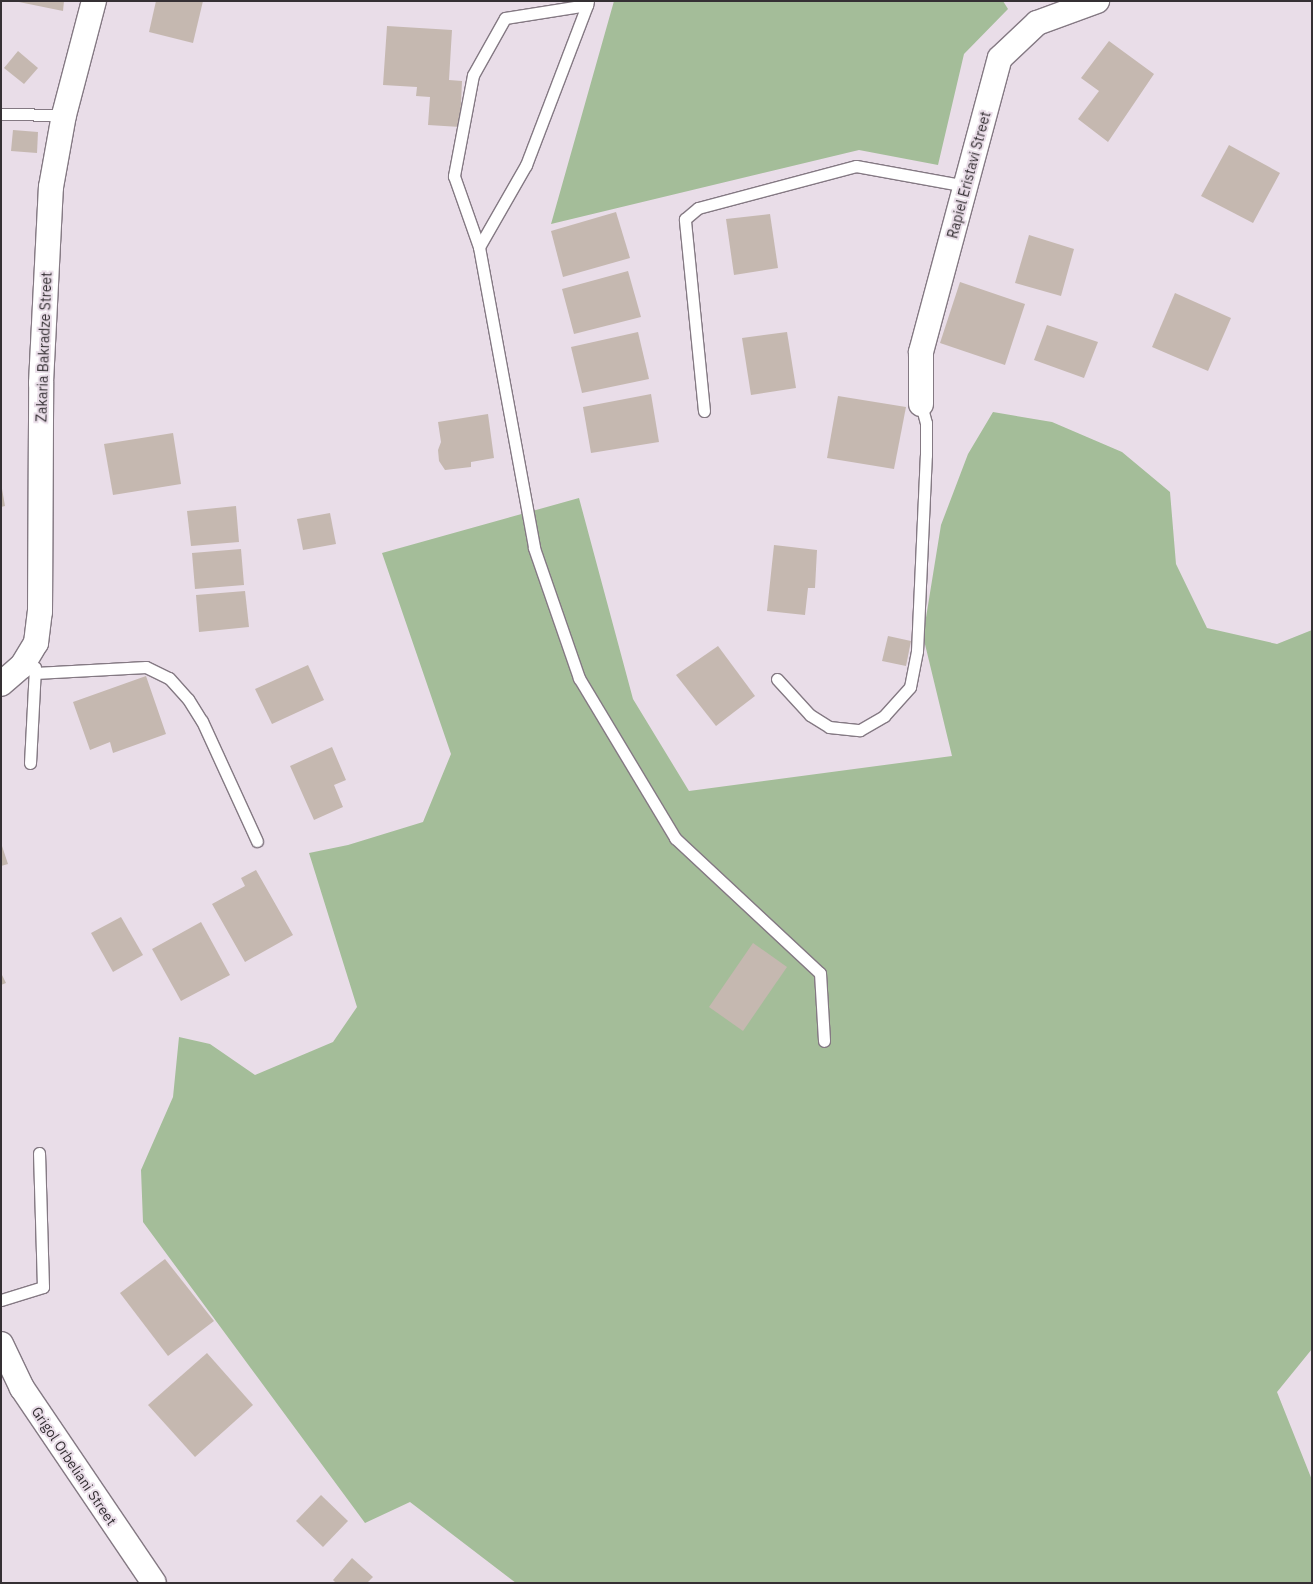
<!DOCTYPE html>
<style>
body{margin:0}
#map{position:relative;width:1313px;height:1584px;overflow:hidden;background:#e9dde8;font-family:"IBM Plex Sans",sans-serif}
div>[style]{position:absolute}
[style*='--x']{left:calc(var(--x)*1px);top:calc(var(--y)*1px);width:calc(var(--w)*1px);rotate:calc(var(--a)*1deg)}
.green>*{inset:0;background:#a4bd99}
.building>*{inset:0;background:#c5b8b0}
.roads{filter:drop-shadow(1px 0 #847983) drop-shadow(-1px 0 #847983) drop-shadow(0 1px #847983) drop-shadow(0 -1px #847983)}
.lane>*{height:11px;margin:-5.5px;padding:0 5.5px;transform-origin:5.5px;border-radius:5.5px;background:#fff}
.street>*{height:24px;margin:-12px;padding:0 12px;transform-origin:12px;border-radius:12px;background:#fff}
span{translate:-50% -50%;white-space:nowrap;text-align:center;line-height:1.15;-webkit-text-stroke:4px #e9dde8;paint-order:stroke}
.street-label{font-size:14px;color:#353034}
.frame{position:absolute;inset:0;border:2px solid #353034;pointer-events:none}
</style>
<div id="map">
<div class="green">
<i style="clip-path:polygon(614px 1px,1003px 1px,1008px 9px,964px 54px,938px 165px,859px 150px,551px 224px)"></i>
<i style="clip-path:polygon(993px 412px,1052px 422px,1122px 452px,1170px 492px,1176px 564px,1207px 628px,1277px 644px,1312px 630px,1312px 1349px,1277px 1392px,1312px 1480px,1312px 1583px,516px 1583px,410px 1502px,365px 1523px,143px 1222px,141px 1170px,173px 1097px,179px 1037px,210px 1044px,255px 1075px,333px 1042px,357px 1007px,309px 853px,348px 845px,423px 822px,451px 754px,382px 553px,579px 498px,633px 699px,689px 791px,952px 756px,923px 636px,941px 525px,968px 454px)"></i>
</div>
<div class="building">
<i style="clip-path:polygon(14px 1px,64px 1px,63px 11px)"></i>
<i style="clip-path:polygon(156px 1px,203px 1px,193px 43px,149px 32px)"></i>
<i style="clip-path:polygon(387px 26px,452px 30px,449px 80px,462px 81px,460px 127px,428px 125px,430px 97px,416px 96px,417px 87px,383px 85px)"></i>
<i style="clip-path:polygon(1109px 41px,1154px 74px,1108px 142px,1078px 119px,1099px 91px,1081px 78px)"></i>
<i style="clip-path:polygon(18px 51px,38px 68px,24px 84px,4px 68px)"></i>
<i style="clip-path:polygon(13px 130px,38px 132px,37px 153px,11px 151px)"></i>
<i style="clip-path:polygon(1229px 145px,1280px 173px,1253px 223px,1201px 196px)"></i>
<i style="clip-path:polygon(616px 212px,630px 258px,563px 277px,551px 231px)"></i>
<i style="clip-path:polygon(770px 214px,778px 268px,734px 275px,726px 219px)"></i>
<i style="clip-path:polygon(1029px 235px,1074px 249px,1061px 296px,1015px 283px)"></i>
<i style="clip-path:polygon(628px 271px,641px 317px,574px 334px,562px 289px)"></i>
<i style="clip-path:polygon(960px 282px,1025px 304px,1005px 365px,940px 343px)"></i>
<i style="clip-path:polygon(1175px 293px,1231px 318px,1208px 371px,1152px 347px)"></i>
<i style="clip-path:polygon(1047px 325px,1098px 342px,1084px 378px,1034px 360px)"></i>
<i style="clip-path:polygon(638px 332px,649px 379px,582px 393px,571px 347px)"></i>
<i style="clip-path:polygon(787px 332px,796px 388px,751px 395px,742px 338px)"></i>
<i style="clip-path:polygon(651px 394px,659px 442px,591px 453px,583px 407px)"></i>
<i style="clip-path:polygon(838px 396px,906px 407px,894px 469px,827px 458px)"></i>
<i style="clip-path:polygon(488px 414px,494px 458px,471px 462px,471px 467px,445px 470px,439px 461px,438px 450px,441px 442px,438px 422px)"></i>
<i style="clip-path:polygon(173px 433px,181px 484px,113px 495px,104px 444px)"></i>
<i style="clip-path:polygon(1px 483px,5px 506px,1px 507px)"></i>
<i style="clip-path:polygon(236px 506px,239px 542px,191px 546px,187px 511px)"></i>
<i style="clip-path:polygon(330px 513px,336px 544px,303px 550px,297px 519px)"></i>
<i style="clip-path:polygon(774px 545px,817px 550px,815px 588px,808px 588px,805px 615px,767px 611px)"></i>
<i style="clip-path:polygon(241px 549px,244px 585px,195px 589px,192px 553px)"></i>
<i style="clip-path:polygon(245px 591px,249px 627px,199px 632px,196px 595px)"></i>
<i style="clip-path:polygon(888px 636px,911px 641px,906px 666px,882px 661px)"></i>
<i style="clip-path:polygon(718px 646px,755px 696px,716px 726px,676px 675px)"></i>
<i style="clip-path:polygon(308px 665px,324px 700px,272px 724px,255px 689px)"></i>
<i style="clip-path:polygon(146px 676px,166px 734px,113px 753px,110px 742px,90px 750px,73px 702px)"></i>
<i style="clip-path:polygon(332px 747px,346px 780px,334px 785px,343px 807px,314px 820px,290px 766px)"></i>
<i style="clip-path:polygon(1px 843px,8px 864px,1px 866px)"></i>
<i style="clip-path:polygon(256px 870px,293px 935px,245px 962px,212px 904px,245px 886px,241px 878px)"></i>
<i style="clip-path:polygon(121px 917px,143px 955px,113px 972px,91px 933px)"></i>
<i style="clip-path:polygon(201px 922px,230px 975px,181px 1001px,152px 949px)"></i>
<i style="clip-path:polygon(753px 943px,787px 967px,743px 1031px,709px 1007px)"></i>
<i style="clip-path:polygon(1px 973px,6px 983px,1px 985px)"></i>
<i style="clip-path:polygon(165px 1259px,214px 1321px,168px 1356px,120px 1293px)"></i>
<i style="clip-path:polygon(207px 1353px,253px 1405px,195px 1457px,148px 1405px)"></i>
<i style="clip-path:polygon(321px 1495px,348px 1521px,323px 1547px,296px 1521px)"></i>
<i style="clip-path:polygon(352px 1558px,373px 1577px,367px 1583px,336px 1583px,333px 1580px)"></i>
</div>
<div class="roads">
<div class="lane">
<i style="--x:588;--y:1;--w:4;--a:104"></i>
<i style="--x:587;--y:5;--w:83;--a:171"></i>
<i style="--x:505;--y:18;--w:65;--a:119.3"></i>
<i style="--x:473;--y:75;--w:103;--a:100.7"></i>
<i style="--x:454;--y:176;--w:75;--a:70.6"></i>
<i style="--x:479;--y:247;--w:306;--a:79.6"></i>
<i style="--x:534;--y:548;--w:138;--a:70.9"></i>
<i style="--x:579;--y:678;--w:187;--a:59"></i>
<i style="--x:675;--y:838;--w:198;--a:43"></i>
<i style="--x:820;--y:973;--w:68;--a:86.6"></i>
<i style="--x:1;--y:114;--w:63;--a:0.9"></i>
<i style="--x:479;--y:247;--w:95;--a:-60.2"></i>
<i style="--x:526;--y:165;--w:171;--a:-69.1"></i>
<i style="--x:704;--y:411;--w:193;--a:-95.7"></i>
<i style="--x:685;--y:219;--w:17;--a:-40"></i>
<i style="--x:698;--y:208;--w:163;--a:-14.9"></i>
<i style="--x:856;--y:166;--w:112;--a:10.3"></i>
<i style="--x:35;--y:673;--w:111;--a:-3.1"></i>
<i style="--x:146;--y:667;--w:25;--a:26"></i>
<i style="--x:169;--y:678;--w:28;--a:48"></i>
<i style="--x:188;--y:699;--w:26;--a:58"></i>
<i style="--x:202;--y:721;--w:132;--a:65.4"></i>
<i style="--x:777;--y:679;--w:49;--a:47.5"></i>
<i style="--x:810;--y:715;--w:22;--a:32"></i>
<i style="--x:829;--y:727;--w:31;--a:6"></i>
<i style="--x:860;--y:730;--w:28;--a:-30"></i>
<i style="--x:884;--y:716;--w:39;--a:-48"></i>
<i style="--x:910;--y:687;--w:37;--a:-79"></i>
<i style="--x:917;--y:651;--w:196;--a:-87.4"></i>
<i style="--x:926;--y:455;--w:32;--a:-90"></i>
<i style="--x:926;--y:423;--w:20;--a:-105"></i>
<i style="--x:30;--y:763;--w:96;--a:-87"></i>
<i style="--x:1;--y:1300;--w:44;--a:-17.2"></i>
<i style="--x:43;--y:1287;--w:134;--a:-91.7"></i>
</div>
<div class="street">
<i style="--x:921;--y:404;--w:52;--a:-90"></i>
<i style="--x:921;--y:352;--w:304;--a:-75"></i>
<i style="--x:1000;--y:58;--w:51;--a:-43.4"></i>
<i style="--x:1037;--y:23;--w:64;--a:-20.1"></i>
<i style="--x:1;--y:684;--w:28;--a:-41"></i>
<i style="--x:22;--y:666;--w:27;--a:-59"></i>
<i style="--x:36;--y:643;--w:31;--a:-83"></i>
<i style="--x:40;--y:612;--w:229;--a:-89.7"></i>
<i style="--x:41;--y:383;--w:196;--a:-87.1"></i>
<i style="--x:51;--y:187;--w:73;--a:-79.8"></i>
<i style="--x:64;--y:115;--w:118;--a:-75.3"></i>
<i style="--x:1;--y:1344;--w:49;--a:64.5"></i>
<i style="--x:22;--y:1388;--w:235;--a:55.9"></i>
</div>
</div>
<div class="street-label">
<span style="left:969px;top:175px;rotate:-75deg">Rapiel Eristavi Street</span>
<span style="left:44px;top:347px;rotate:-88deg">Zakaria Bakradze Street</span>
<span style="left:74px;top:1466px;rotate:56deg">Grigol Orbeliani Street</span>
</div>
<div class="frame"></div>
</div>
